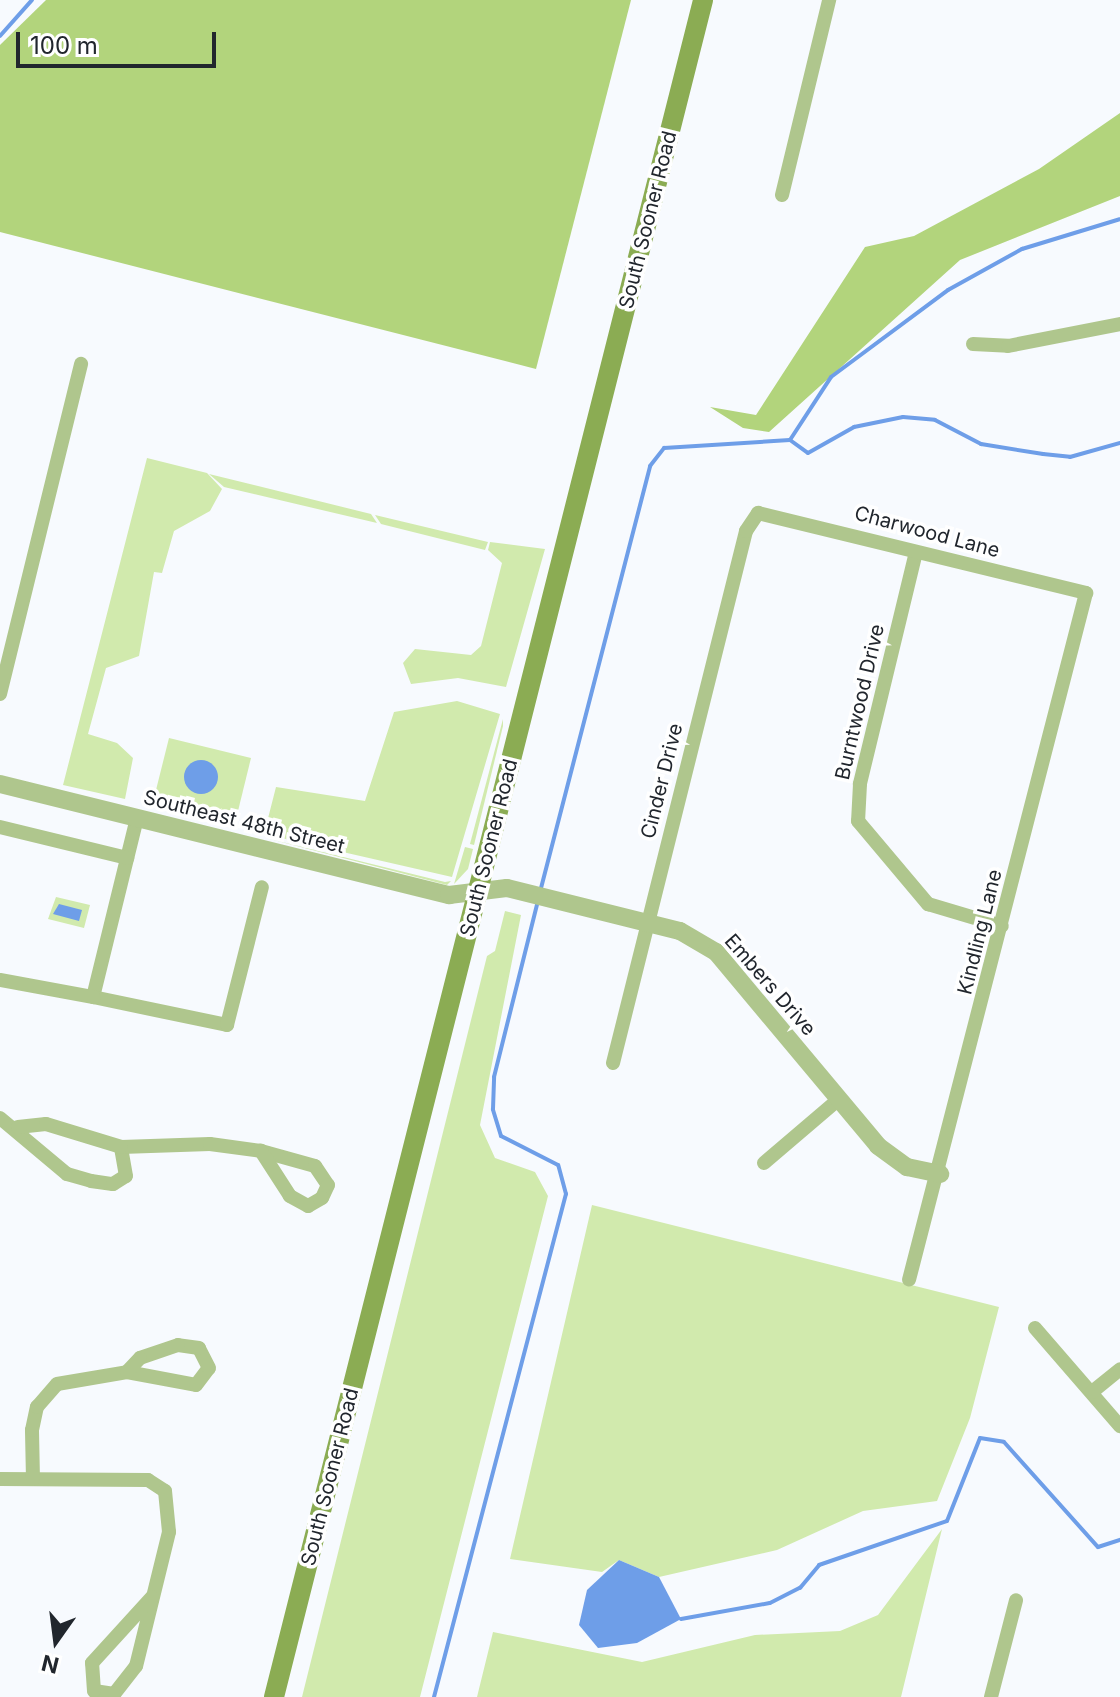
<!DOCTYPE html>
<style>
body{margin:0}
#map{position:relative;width:1120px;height:1697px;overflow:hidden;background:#f7fafe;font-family:Inter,sans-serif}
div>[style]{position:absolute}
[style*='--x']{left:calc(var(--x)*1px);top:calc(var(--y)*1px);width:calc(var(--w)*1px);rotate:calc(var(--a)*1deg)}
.green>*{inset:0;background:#d1eaad}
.forest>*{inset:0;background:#b2d47c}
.water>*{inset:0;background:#6e9ee8}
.round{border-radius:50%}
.stream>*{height:4px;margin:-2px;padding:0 2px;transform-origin:2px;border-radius:2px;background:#6e9ee8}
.minor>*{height:14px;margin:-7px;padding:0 7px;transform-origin:7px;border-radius:7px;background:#afc68d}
.tertiary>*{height:18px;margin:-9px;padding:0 9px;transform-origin:9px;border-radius:9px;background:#afc68d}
.secondary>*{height:20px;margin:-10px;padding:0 10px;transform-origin:10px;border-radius:10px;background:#8bac53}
span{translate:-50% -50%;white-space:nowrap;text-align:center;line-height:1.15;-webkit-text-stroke:7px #fff;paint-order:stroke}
.street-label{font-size:20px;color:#21262d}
.north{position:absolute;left:16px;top:1601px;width:80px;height:80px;-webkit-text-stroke:6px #fff;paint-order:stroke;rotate:194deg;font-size:22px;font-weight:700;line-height:32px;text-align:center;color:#21262d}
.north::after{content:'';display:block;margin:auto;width:28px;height:36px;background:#21262d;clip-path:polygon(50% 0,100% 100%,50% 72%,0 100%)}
.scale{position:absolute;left:16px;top:32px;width:200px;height:36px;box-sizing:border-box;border:4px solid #21262d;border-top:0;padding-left:10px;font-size:24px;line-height:28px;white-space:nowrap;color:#21262d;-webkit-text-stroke:6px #fff;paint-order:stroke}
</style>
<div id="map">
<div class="green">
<i style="clip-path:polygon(147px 458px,207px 473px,222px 489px,210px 511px,174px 531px,162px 573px,154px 572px,139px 656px,106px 668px,88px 734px,117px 743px,133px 758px,125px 799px,63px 785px)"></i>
<i style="clip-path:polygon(209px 474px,371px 514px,377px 523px,224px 487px)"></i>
<i style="clip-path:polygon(375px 515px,488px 542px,485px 550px,381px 524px)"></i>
<i style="clip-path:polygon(490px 542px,545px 549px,506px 687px,458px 678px,411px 684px,403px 663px,415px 649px,471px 655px,481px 646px,502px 563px,488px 550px)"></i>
<i style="clip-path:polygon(457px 701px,500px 714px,452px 877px,264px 834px,276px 787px,365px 801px,394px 712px)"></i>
<i style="clip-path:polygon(503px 719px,503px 726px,474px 845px,470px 844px)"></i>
<i style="clip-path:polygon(169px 738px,251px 758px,238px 811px,213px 821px,152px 806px)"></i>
<i style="clip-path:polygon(266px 838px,445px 882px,451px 881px,447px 885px)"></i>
<i style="clip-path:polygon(465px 847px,473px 849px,468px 869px,454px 884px)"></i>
<i style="clip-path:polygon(56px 897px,90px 905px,84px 928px,48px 919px)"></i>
<i style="clip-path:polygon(505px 911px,521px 915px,480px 1125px,495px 1158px,535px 1172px,548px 1196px,420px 1697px,302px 1697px,487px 956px,495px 951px)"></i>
<i style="clip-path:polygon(592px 1205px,999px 1307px,970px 1418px,937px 1501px,863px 1511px,777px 1550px,659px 1577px,619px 1560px,602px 1572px,510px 1559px)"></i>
<i style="clip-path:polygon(942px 1529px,901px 1697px,477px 1697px,493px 1632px,642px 1662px,755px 1635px,840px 1631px,878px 1615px)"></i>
</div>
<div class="forest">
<i style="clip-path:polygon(46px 0,631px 0,536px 369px,0 232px,0 45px)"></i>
<i style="clip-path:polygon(1120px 113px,1120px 196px,960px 260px,769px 432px,743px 428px,710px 407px,756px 415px,865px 247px,914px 236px,1039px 169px)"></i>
</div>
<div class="water">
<i class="round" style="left:184px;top:760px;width:34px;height:34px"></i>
<i style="clip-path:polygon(59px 904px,82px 910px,79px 921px,53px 914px)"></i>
<i style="clip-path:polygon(619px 1560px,659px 1577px,681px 1619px,637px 1643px,598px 1648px,579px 1625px,587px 1590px)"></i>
</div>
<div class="stream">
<i style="--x:0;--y:36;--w:48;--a:-48.4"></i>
<i style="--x:790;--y:440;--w:22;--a:36"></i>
<i style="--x:808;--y:453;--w:53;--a:-29.5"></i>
<i style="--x:854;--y:427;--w:50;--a:-11.5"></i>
<i style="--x:903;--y:417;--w:32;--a:5"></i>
<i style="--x:935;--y:420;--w:52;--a:27.6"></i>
<i style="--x:981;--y:444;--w:63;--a:9.2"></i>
<i style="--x:1043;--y:454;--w:27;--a:6"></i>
<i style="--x:1070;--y:457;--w:52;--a:-15.6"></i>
<i style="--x:540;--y:892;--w:440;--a:-75.5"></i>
<i style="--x:650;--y:466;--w:23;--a:-52"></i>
<i style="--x:664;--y:448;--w:126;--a:-3.6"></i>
<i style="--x:790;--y:440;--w:75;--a:-56.9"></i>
<i style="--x:831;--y:377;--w:146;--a:-36.6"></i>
<i style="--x:948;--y:290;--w:85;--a:-29"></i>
<i style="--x:1022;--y:249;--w:102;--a:-17"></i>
<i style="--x:681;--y:1619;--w:90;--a:-10.2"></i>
<i style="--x:770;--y:1603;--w:34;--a:-27"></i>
<i style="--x:800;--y:1588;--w:30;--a:-50"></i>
<i style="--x:819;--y:1565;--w:135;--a:-19"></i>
<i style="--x:947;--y:1521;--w:89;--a:-68.3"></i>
<i style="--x:980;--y:1438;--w:24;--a:9"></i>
<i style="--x:1004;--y:1442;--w:141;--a:48.2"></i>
<i style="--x:1098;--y:1547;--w:23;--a:-18"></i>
<i style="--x:434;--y:1697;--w:520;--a:-75.3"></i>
<i style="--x:566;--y:1194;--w:30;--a:-105"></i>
<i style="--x:558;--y:1165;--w:64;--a:-153"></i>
<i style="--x:501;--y:1136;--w:28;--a:-107"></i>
<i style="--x:493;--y:1109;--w:32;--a:-88"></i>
<i style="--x:494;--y:1077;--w:182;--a:-76"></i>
</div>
<div class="minor">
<i style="--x:782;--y:195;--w:201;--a:-76.4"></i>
<i style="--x:973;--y:344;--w:35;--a:3"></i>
<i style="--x:1008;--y:346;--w:114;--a:-11.1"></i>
<i style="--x:916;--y:552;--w:239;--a:103.6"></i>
<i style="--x:860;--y:784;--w:37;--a:93"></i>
<i style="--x:858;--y:821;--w:109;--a:49.9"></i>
<i style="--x:928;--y:904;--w:77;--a:16.6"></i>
<i style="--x:0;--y:694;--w:340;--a:-76.2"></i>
<i style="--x:137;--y:818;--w:184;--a:103.8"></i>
<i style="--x:93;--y:997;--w:137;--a:11.8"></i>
<i style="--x:227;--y:1025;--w:142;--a:-75.8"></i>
<i style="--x:0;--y:827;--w:131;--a:13.7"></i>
<i style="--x:0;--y:980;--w:95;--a:10.4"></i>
<i style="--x:613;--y:1063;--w:548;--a:-75.96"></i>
<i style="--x:746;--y:531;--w:22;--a:-56"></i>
<i style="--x:758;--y:513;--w:338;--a:13.7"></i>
<i style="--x:1086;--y:593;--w:709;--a:104.45"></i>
<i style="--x:0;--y:1118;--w:87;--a:39.9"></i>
<i style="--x:67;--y:1174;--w:25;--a:16"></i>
<i style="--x:91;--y:1181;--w:22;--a:8"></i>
<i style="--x:113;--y:1184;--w:15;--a:-32"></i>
<i style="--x:126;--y:1176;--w:29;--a:-100"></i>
<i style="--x:121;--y:1147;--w:89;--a:-1.9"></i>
<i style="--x:210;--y:1144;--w:51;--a:7.8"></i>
<i style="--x:261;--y:1151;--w:56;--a:15.5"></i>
<i style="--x:315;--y:1166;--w:23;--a:56"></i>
<i style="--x:328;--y:1185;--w:14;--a:115"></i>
<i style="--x:322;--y:1198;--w:16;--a:150"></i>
<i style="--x:308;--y:1206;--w:21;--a:-151"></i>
<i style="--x:290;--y:1196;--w:54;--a:-122.8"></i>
<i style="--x:18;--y:1127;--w:28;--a:-6"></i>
<i style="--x:46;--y:1124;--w:78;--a:17"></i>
<i style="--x:764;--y:1163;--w:99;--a:-40.5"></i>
<i style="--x:1035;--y:1328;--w:130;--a:49.1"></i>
<i style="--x:1092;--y:1392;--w:36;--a:-39"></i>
<i style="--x:0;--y:1479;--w:148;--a:0.4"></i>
<i style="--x:148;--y:1480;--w:20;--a:33"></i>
<i style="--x:165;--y:1491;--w:41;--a:84.4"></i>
<i style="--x:169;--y:1532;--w:138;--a:103.8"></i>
<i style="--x:136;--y:1666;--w:36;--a:128"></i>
<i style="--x:114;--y:1694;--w:20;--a:-171"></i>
<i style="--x:94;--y:1691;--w:28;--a:-94"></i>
<i style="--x:92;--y:1663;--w:89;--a:-47.7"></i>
<i style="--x:33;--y:1479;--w:49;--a:-91.2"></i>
<i style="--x:32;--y:1430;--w:24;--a:-78"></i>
<i style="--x:37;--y:1407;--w:30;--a:-49"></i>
<i style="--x:57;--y:1384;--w:71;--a:-9.7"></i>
<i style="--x:127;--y:1372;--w:70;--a:10.7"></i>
<i style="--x:196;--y:1385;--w:21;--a:-53"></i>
<i style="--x:209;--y:1368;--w:22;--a:-117"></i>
<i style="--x:199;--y:1348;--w:21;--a:-172"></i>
<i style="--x:178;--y:1345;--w:40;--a:161.1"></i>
<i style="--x:140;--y:1358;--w:19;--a:133"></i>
<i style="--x:991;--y:1697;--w:100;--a:-75.5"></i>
</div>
<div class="tertiary">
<i style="--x:0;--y:784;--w:463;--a:13.9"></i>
<i style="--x:449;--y:895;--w:58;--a:-6.9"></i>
<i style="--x:507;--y:888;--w:178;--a:14"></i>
<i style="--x:680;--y:931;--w:42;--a:30.3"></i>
<i style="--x:716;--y:952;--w:253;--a:50.1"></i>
<i style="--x:878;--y:1146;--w:36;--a:36"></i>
<i style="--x:907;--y:1167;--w:34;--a:12"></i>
</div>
<div class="secondary">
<i style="--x:274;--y:1697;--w:1750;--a:-75.81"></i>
</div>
<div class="street-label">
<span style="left:648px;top:220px;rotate:-76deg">South Sooner Road</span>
<span style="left:927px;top:532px;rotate:15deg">Charwood Lane</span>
<span style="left:860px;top:702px;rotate:-77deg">Burntwood Drive</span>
<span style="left:662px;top:781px;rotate:-76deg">Cinder Drive</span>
<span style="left:244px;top:822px;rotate:14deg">Southeast 48th Street</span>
<span style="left:489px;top:848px;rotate:-76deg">South Sooner Road</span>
<span style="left:980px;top:932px;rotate:-76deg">Kindling Lane</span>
<span style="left:770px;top:985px;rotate:49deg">Embers Drive</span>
<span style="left:330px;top:1477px;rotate:-76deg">South Sooner Road</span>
</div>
<div class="north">N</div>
<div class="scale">100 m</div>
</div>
